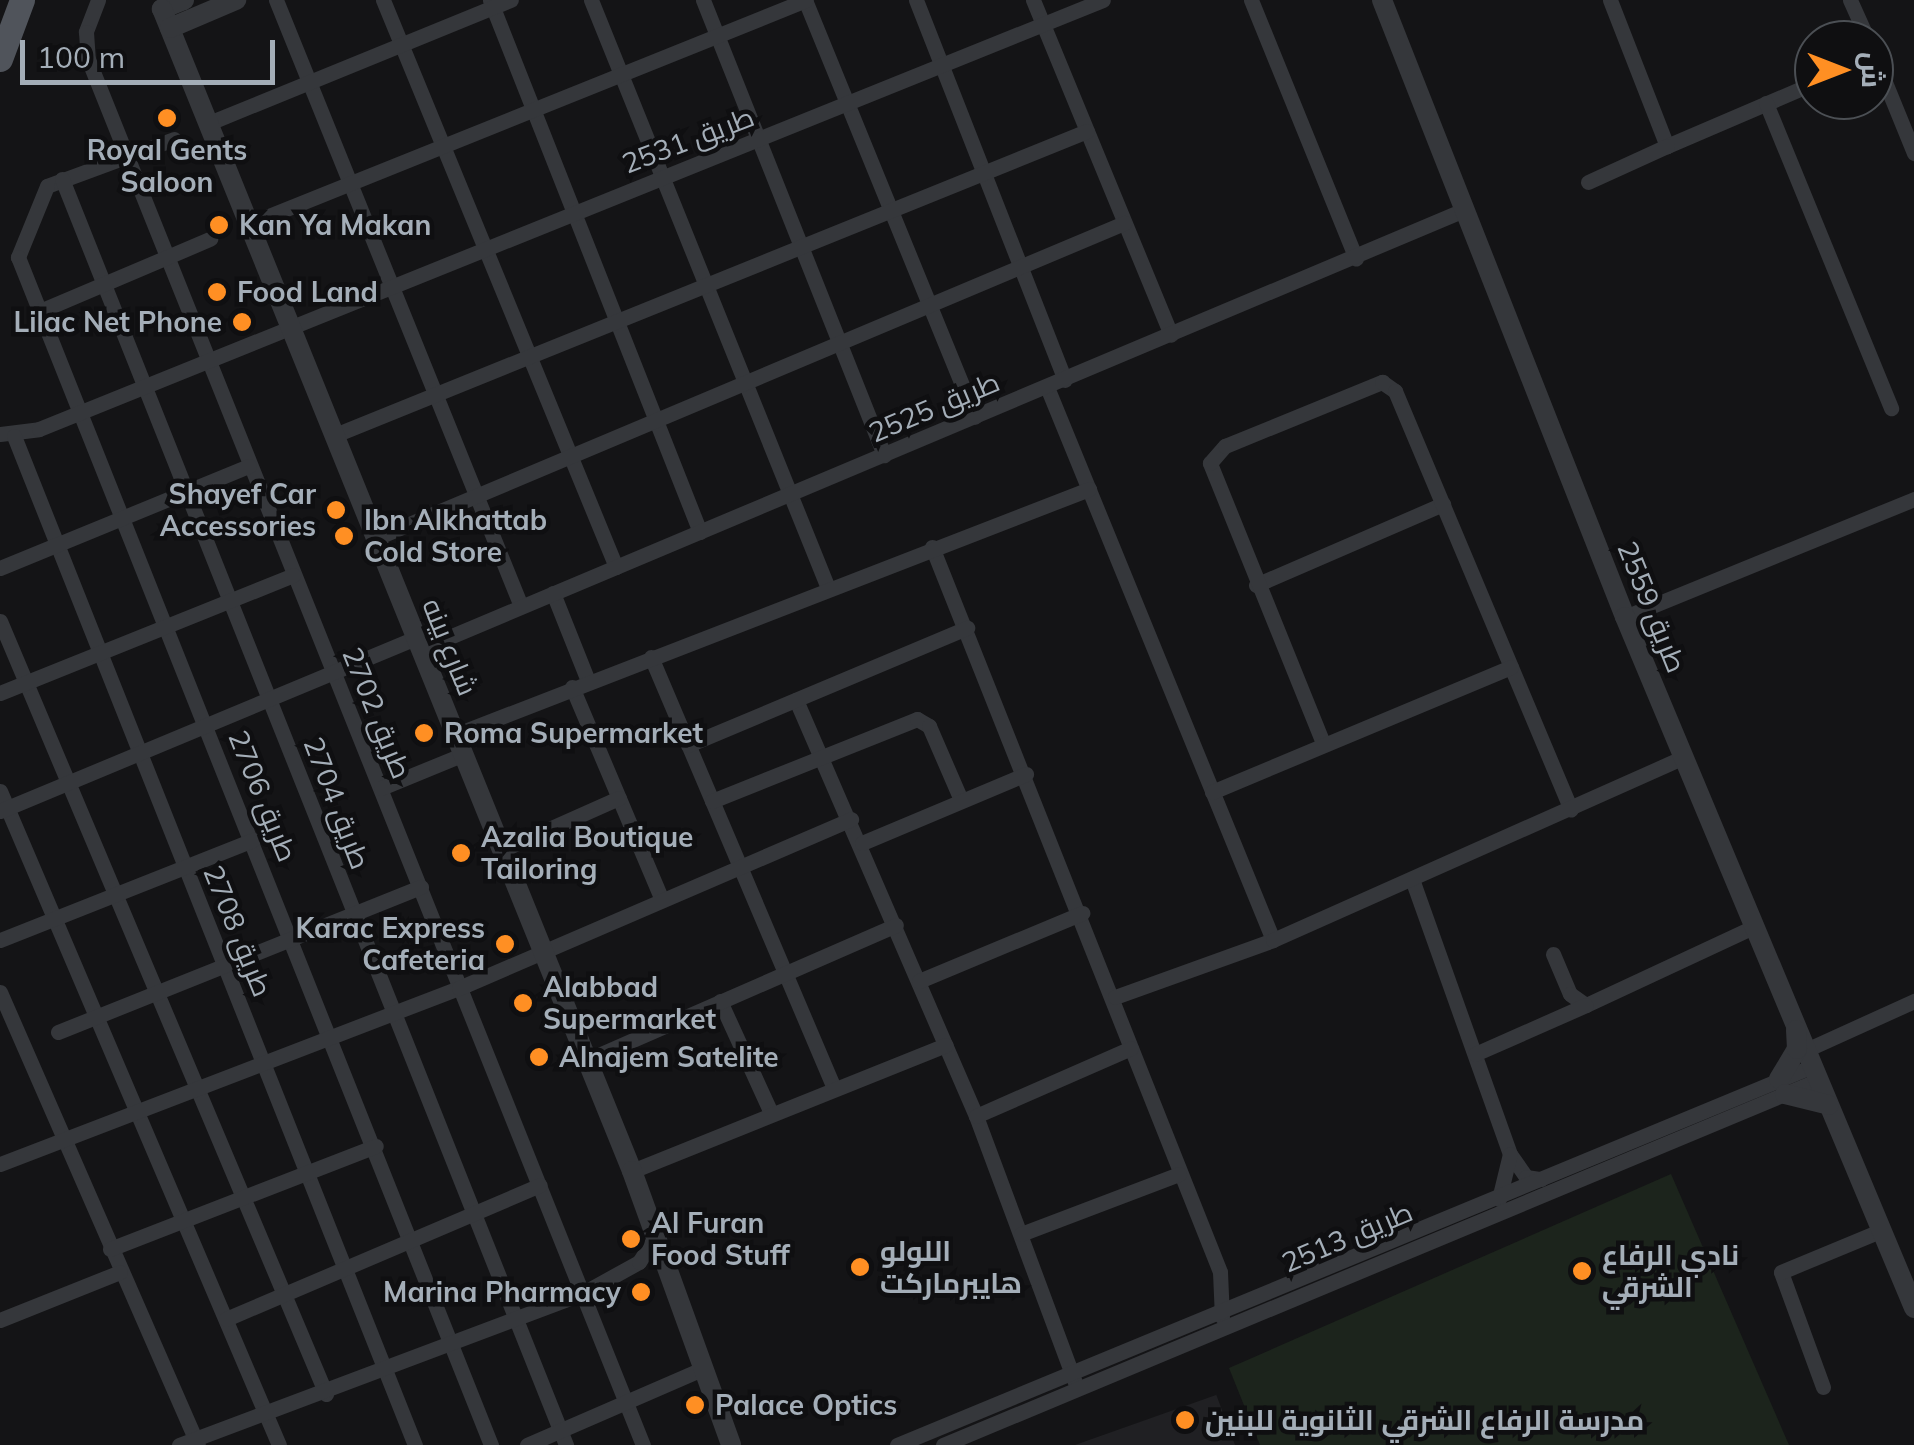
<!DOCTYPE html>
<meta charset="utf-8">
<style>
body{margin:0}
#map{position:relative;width:1914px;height:1445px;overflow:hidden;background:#141416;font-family:Mulish,Cairo,sans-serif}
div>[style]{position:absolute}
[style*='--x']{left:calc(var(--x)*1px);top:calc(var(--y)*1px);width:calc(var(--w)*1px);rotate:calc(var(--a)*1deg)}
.built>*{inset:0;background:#202023}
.green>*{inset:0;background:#1c241c}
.minor>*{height:15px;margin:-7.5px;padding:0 7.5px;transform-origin:7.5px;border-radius:7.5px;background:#35373b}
.tertiary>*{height:20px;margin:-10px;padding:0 10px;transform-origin:10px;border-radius:10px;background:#35373b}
.primary>*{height:25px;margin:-12.5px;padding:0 12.5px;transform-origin:12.5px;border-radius:12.5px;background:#50545b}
.dots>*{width:28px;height:28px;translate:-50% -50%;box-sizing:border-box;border:5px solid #0f0f11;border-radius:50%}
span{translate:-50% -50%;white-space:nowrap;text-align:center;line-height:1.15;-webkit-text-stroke:9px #0f0f11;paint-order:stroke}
.street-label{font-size:28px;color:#a4aeb8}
.poi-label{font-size:28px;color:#a4aeb8;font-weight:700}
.left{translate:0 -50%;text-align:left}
.right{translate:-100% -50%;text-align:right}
.north{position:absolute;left:1794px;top:20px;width:100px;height:100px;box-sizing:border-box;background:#0f0f11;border:2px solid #4b4f54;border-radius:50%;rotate:90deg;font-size:28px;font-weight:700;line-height:40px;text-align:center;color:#a4aeb8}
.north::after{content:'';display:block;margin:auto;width:35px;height:45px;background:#ff8f23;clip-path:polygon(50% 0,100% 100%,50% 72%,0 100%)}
.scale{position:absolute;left:20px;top:40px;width:255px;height:45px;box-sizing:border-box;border:5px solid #a4aeb8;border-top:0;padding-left:12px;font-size:30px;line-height:35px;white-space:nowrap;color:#a4aeb8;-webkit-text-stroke:8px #0f0f11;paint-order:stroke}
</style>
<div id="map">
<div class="built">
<i style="clip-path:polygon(1216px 1394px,1235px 1445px,1075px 1445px,1216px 1395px)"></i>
</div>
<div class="green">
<i style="clip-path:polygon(1671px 1174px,1789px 1445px,1260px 1445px,1229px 1368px)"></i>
</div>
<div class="minor">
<i style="--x:98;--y:0;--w:34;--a:111"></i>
<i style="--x:86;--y:32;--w:27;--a:86"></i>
<i style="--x:88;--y:59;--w:1493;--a:68.18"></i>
<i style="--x:276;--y:0;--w:654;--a:67.99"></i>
<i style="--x:383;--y:0;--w:613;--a:67.66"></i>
<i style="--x:490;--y:0;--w:572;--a:68.46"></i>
<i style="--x:591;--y:0;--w:634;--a:68.05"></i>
<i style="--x:703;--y:0;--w:490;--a:68.3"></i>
<i style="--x:805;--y:0;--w:450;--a:67.8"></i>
<i style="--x:916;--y:0;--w:408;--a:68.6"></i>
<i style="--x:1033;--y:0;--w:362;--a:67.6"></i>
<i style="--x:1251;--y:0;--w:279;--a:67.9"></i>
<i style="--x:1610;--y:0;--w:157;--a:68.7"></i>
<i style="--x:1667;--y:146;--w:160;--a:-23.2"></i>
<i style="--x:1850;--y:0;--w:44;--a:65.8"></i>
<i style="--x:1874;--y:55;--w:106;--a:67.8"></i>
<i style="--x:1766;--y:103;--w:330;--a:67.7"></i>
<i style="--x:209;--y:123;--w:326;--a:-22.2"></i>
<i style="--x:174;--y:139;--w:135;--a:159.7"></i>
<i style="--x:47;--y:186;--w:77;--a:112.2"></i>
<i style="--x:18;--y:257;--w:1279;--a:68.29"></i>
<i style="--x:62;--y:179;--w:1363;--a:68.29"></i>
<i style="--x:1588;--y:182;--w:87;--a:-24.5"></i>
<i style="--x:249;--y:224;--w:600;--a:-21.91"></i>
<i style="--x:40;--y:311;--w:185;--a:-23"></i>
<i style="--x:1047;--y:387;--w:597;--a:67.77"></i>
<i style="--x:0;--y:434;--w:39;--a:-7"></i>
<i style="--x:39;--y:429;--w:1147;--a:-21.96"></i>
<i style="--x:335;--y:435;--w:811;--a:-22.01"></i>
<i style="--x:14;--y:436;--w:1086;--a:68.33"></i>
<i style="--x:376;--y:538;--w:812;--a:-22.84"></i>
<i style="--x:932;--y:547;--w:780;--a:68.33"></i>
<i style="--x:1220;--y:1272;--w:45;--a:87.5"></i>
<i style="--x:0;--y:568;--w:269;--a:-22.3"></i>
<i style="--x:1256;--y:585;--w:204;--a:-23.4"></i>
<i style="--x:553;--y:593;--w:95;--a:68.3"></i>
<i style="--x:1625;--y:617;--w:312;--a:-22.2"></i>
<i style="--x:0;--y:621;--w:839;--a:67.13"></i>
<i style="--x:421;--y:649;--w:1134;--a:-22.83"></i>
<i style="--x:651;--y:657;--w:468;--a:67"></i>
<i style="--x:572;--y:687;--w:229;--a:67.1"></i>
<i style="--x:0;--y:693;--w:316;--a:-21.9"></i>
<i style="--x:796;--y:700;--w:453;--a:66.6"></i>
<i style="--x:976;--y:1116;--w:287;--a:69.6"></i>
<i style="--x:457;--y:734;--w:678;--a:-21.19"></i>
<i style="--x:1323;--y:743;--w:302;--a:-112"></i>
<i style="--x:1210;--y:463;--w:23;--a:-49"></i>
<i style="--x:1225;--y:446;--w:170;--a:-22.2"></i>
<i style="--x:1382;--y:382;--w:16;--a:35"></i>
<i style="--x:1395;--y:391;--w:454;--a:67.2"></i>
<i style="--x:688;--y:745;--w:303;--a:-22.8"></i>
<i style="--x:381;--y:788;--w:90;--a:-22.3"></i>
<i style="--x:0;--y:791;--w:711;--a:66.9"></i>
<i style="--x:1212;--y:792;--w:324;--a:-22.7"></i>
<i style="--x:712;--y:801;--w:221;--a:-21.8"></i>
<i style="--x:917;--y:719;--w:14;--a:30"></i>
<i style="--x:929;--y:726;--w:81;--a:66.6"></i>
<i style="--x:0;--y:811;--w:452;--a:-22.6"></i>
<i style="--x:862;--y:843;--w:178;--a:-22.8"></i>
<i style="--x:502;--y:850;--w:128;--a:-24"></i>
<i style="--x:1412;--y:879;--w:292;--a:70.4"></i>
<i style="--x:1510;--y:1154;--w:28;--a:55"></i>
<i style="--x:1526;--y:1177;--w:15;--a:8"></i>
<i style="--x:0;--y:940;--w:272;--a:-21.6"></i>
<i style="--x:1553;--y:954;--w:43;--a:67"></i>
<i style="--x:1570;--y:994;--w:19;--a:35"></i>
<i style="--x:1586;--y:1005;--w:184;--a:-25"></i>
<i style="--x:919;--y:981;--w:177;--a:-22.6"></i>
<i style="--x:0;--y:992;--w:494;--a:66.4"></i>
<i style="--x:1115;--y:997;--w:168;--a:-19.8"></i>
<i style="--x:1273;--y:940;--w:450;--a:-24"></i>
<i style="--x:720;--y:1001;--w:123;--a:65.5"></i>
<i style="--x:58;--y:1032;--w:391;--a:-21.8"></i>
<i style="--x:1806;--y:1050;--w:119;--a:-24.4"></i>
<i style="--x:1475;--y:1054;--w:121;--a:-23.8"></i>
<i style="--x:587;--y:1060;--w:337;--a:-23.6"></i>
<i style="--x:976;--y:1116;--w:169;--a:-23.7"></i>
<i style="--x:0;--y:1164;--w:492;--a:-21"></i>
<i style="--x:459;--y:988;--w:427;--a:-23.3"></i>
<i style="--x:632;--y:1171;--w:338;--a:-21.9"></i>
<i style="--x:1499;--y:1199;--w:46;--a:-76.3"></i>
<i style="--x:1021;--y:1234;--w:169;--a:-20.8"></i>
<i style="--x:110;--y:1249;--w:285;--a:-21.2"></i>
<i style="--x:226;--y:1319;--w:341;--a:-23.1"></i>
<i style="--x:0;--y:1320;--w:129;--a:-21.8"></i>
<i style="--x:1823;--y:1387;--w:122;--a:-110.1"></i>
<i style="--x:1781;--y:1272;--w:107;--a:-22.5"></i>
<i style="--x:179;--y:1445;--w:432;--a:-20.6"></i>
<i style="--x:583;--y:1293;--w:64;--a:-29"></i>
<i style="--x:639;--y:1262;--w:30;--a:-57"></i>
<i style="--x:527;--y:1445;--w:193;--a:-23.5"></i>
<i style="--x:897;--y:1445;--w:991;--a:-22.48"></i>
<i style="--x:943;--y:1445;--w:948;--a:-22.64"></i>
</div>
<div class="tertiary">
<i style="--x:184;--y:0;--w:24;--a:158"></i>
<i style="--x:162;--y:9;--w:1253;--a:67.98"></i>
<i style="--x:632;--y:1171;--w:291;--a:70.1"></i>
<i style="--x:1382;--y:0;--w:663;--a:68.5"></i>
<i style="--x:1625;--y:617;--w:749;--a:67.3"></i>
<i style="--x:170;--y:28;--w:72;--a:-23"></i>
<i style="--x:1779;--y:1079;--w:35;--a:-59"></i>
<i style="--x:1797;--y:1049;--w:19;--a:-93"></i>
<i style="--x:1785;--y:1094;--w:45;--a:14"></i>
</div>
<div class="primary">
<i style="--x:0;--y:59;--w:63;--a:-69.6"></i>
</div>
<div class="dots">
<i style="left:167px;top:118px;background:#ff8f23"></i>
<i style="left:219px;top:225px;background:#ff8f23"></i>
<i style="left:217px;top:292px;background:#ff8f23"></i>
<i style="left:242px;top:322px;background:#ff8f23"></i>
<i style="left:336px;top:510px;background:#ff8f23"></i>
<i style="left:344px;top:536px;background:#ff8f23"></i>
<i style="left:424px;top:733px;background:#ff8f23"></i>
<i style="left:461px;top:853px;background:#ff8f23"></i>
<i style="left:505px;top:944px;background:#ff8f23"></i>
<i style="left:523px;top:1003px;background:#ff8f23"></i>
<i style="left:539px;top:1057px;background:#ff8f23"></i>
<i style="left:631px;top:1239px;background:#ff8f23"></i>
<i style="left:860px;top:1267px;background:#ff8f23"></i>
<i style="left:1582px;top:1271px;background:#ff8f23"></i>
<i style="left:641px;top:1292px;background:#ff8f23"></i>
<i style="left:695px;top:1405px;background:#ff8f23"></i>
<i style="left:1185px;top:1420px;background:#ff8f23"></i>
</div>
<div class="street-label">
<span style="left:688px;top:140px;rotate:-21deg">طريق 2531</span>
<span style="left:934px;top:407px;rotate:-23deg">طريق 2525</span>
<span style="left:1652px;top:607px;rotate:68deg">طريق 2559</span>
<span style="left:450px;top:647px;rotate:68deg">شارع بينه</span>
<span style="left:377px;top:713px;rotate:68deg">طريق 2702</span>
<span style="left:263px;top:796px;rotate:68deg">طريق 2706</span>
<span style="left:337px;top:803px;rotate:69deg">طريق 2704</span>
<span style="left:238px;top:931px;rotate:68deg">طريق 2708</span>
<span style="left:1347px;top:1237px;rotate:-23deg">طريق 2513</span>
</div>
<div class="poi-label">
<span style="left:167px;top:166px">Royal Gents<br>Saloon</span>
<span class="left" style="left:239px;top:225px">Kan Ya Makan</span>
<span class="left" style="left:237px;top:292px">Food Land</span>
<span class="right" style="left:222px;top:322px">Lilac Net Phone</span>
<span class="right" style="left:316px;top:510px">Shayef Car<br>Accessories</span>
<span class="left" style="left:364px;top:536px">Ibn Alkhattab<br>Cold Store</span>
<span class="left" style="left:444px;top:733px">Roma Supermarket</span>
<span class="left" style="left:481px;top:853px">Azalia Boutique<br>Tailoring</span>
<span class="right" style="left:485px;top:944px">Karac Express<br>Cafeteria</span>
<span class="left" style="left:543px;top:1003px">Alabbad<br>Supermarket</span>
<span class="left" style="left:559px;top:1057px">Alnajem Satelite</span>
<span class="left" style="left:651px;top:1239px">Al Furan<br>Food Stuff</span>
<span class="left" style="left:880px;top:1267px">اللولو<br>هايبرماركت</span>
<span class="left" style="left:1602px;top:1271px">نادي الرفاع<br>الشرقي</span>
<span class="right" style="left:621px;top:1292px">Marina Pharmacy</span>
<span class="left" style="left:715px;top:1405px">Palace Optics</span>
<span class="left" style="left:1205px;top:1420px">مدرسة الرفاع الشرقي الثانوية للبنين</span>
</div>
<div class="north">ش</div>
<div class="scale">100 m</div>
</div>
